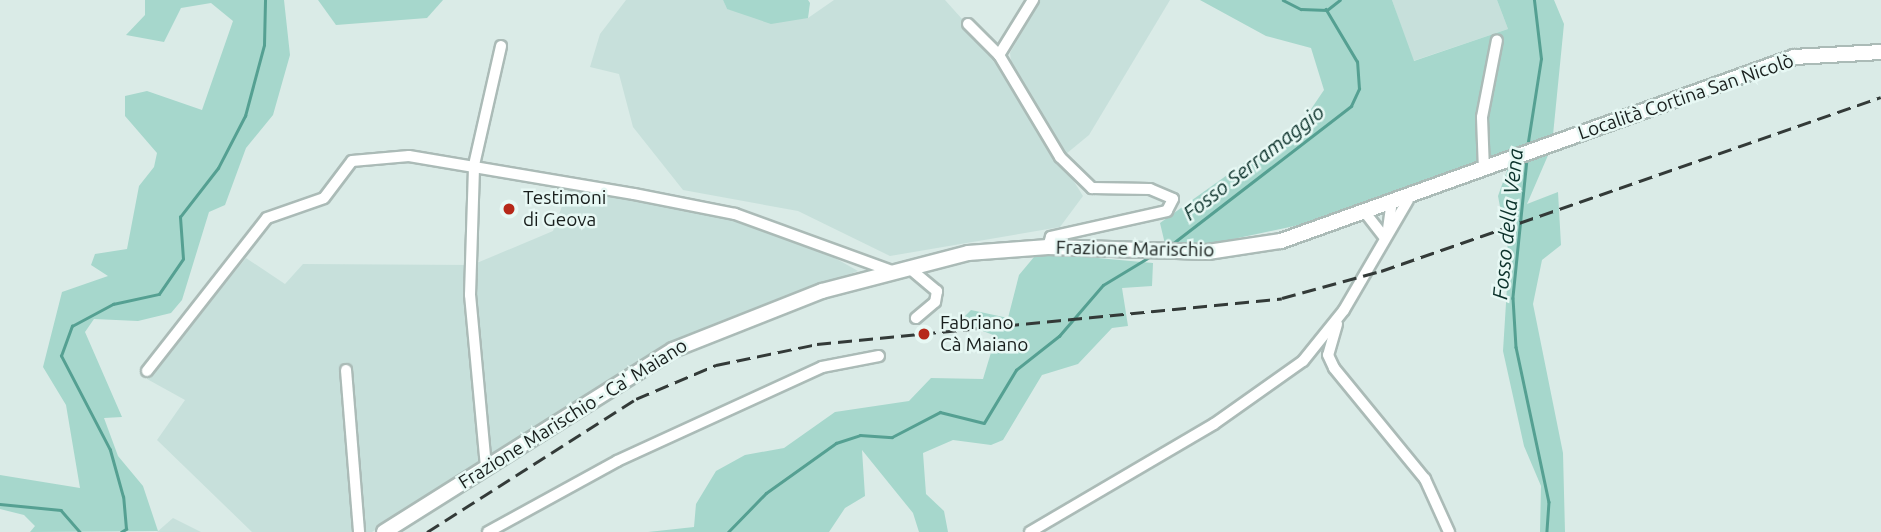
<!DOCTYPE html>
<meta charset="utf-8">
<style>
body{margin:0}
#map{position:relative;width:1881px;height:532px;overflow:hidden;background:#daebe7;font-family:Ubuntu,sans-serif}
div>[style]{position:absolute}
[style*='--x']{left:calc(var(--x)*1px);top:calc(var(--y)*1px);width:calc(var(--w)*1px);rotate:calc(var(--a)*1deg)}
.built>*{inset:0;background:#c7e0db}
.green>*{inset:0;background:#a6d7cc}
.stream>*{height:2.5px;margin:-1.25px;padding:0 1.25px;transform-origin:1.25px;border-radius:1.25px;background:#55a092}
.roads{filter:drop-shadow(2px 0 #abbbb7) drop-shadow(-2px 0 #abbbb7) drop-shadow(0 2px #abbbb7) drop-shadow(0 -2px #abbbb7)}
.street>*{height:10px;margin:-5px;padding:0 5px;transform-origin:5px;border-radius:5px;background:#fff}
.secondary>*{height:14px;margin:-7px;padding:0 7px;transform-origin:7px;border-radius:7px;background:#fff}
.rail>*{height:2.5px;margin-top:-1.25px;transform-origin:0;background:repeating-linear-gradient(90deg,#333a38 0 14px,transparent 0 21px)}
.dots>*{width:19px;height:19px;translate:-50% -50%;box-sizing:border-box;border:4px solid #e7f8f4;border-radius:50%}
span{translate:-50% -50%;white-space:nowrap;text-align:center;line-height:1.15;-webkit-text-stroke:5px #e7f8f4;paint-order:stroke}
.street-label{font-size:19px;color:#181e1c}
.poi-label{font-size:19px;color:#181e1c}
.left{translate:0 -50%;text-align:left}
.water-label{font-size:21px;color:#0b312a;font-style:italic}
</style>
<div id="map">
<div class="built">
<i style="clip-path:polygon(626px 0,723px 0,727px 9px,808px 18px,834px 0,945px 0,997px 58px,1083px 196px,1060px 227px,890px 256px,798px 211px,683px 190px,633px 127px,619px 74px,590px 67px,600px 34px)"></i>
<i style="clip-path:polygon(1040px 0,1170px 0,1089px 135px,1066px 154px,1012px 71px,1010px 53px)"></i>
<i style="clip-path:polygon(1392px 0,1497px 0,1508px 29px,1413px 61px)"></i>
<i style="clip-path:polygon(569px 187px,741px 222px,819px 249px,858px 271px,669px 343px,372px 532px,252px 532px,157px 440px,185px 400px,147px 379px,246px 258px,285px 284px,303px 264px,472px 265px,553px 231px)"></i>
<i style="clip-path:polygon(173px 518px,201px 532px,157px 532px)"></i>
</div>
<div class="green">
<i style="clip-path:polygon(145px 0,284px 0,290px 55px,273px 115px,246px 148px,225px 205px,209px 212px,182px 300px,171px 313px,138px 321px,94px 319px,85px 332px,122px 417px,104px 418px,118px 456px,143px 486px,158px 531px,30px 532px,35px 526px,24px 515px,0 509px,0 475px,80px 488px,66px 405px,43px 367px,62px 292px,108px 276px,91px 265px,95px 254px,127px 249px,139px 186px,154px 167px,157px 153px,125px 116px,125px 96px,147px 91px,202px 110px,233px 21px,211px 3px,181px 8px,164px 42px,126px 35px,145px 15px)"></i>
<i style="clip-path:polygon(318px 0,443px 0,427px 18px,336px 25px)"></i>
<i style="clip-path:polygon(723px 0,808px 0,810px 3px,808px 18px,771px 24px,727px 9px)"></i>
<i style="clip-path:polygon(1200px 0,1392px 0,1414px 61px,1508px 29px,1497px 0,1554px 0,1564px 24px,1553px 135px,1355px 213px,1210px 244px,1165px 244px,1160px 223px,1303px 121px,1324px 90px,1311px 48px,1266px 36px)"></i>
<i style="clip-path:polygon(1549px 153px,1527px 204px,1558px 192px,1561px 245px,1542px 260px,1533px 304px,1563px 453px,1565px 532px,1540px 532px,1541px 486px,1524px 446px,1503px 351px,1509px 255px,1498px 196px,1508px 168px)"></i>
<i style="clip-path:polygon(1053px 254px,1153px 263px,1152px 286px,1122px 288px,1128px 326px,1112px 328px,1078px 364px,1042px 375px,1003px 440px,991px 445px,953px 440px,923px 453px,926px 494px,944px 511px,948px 532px,919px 532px,913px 513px,862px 450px,865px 496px,845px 508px,829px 532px,648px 532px,694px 527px,696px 504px,716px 471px,745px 455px,784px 448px,835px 412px,909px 401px,931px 378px,983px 379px,996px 336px,959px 322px,971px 310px,1008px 318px,1019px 275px,1034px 257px)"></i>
</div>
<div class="stream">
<i style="--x:1283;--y:0;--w:20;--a:27"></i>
<i style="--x:1301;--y:9;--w:26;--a:2"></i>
<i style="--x:1327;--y:10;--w:16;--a:-38"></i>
<i style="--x:1527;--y:148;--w:90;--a:-81.1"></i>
<i style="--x:1541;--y:59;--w:59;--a:-96.8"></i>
<i style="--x:1527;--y:159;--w:140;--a:95.8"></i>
<i style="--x:1513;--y:298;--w:49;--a:86.5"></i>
<i style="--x:1516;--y:347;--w:158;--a:78"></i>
<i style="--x:1549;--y:502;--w:30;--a:94"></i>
<i style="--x:1172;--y:244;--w:226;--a:-37.6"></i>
<i style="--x:1351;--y:106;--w:19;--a:-65"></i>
<i style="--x:1359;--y:89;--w:27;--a:-94"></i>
<i style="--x:1357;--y:62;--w:61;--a:-120.8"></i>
<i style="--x:0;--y:504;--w:61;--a:5.6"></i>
<i style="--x:61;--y:510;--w:29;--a:49"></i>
<i style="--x:121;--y:532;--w:6;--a:-31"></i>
<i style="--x:126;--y:529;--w:32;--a:-95"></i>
<i style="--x:123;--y:497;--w:49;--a:-105.5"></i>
<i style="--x:110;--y:450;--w:106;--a:-117.5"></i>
<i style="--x:61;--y:356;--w:32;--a:-70"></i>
<i style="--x:72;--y:326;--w:47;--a:-28.2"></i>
<i style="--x:113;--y:304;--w:47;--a:-12.3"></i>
<i style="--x:159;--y:294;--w:42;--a:-55.6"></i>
<i style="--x:183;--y:259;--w:42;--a:-94.1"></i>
<i style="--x:180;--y:217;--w:62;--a:-52.2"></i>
<i style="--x:218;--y:168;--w:59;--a:-62.6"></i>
<i style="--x:245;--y:116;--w:73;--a:-75"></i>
<i style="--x:264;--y:45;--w:45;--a:-88.7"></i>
<i style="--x:728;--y:532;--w:54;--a:-45.7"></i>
<i style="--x:766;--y:493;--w:86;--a:-35.5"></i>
<i style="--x:836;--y:443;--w:25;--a:-18"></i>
<i style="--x:860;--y:435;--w:32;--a:4"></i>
<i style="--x:892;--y:437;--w:54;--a:-27.5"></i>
<i style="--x:940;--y:412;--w:45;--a:14"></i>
<i style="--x:984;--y:423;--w:62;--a:-58.9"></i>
<i style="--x:1016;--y:370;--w:55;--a:-38.3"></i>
<i style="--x:1059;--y:336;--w:67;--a:-49.2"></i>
<i style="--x:1103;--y:285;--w:56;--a:-31.1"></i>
</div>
<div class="roads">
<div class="street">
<i style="--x:968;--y:24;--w:44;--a:45"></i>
<i style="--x:999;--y:55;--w:119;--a:59.1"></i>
<i style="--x:1060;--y:157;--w:45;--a:44.1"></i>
<i style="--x:1092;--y:188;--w:58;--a:1"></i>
<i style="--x:1150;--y:189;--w:25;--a:23"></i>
<i style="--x:1173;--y:199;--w:13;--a:117"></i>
<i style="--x:1167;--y:211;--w:119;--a:167.4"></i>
<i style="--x:1051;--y:237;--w:10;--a:107"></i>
<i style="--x:999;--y:55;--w:65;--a:-58.3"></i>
<i style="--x:1484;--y:170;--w:53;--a:-92.2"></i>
<i style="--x:1482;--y:117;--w:78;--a:-79"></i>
<i style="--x:1367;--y:215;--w:29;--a:52"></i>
<i style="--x:1388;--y:229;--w:22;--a:-82"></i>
<i style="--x:908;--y:267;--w:38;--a:40"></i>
<i style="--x:937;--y:291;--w:11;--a:100"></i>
<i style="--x:935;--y:302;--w:25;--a:140"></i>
<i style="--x:1337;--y:324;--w:32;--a:106"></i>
<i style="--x:1328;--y:355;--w:14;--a:65"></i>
<i style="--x:1334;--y:368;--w:144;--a:50.7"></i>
<i style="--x:1425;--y:479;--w:58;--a:65.6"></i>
<i style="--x:346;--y:370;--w:163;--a:85.4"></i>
<i style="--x:147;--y:371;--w:194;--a:-51.9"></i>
<i style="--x:267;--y:218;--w:60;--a:-19.3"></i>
<i style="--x:324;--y:198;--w:46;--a:-52.9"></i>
<i style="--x:352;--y:161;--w:57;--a:-5"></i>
<i style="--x:409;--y:156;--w:228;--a:9.6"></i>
<i style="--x:634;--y:194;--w:103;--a:11.2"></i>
<i style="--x:735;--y:214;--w:164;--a:20"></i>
<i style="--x:486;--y:467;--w:173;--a:-95.3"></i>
<i style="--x:470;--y:295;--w:130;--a:-88.2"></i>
<i style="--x:474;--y:165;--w:122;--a:-77.2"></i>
<i style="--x:488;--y:532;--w:147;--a:-28.8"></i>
<i style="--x:617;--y:461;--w:226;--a:-24.6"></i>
<i style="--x:822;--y:367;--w:58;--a:-10.9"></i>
<i style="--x:1030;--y:532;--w:213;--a:-30.4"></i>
<i style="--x:1214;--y:424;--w:109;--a:-35.3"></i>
<i style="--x:1303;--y:361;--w:65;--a:-51.2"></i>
<i style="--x:1344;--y:310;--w:127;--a:-59.8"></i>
</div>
<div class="secondary">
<i style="--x:384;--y:532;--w:342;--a:-32.2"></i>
<i style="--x:673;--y:350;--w:160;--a:-21.6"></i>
<i style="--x:822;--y:291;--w:151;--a:-14.6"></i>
<i style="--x:968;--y:253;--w:80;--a:-4.3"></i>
<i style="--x:1048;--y:247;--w:160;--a:1.8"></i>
<i style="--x:1208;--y:252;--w:74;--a:-8.6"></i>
<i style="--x:1281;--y:241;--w:545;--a:-19.73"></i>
<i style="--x:1794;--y:57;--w:87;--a:-3.3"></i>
</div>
</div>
<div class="rail">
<i style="--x:427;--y:532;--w:248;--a:-32.5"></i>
<i style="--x:636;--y:399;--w:87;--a:-23"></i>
<i style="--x:716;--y:365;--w:103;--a:-11.7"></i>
<i style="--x:817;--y:344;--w:467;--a:-5.6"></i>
<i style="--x:1282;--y:298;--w:103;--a:-15.3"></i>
<i style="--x:1381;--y:271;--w:529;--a:-19.19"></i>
</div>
<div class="dots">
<i style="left:509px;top:209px;background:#b62819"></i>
<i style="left:924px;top:334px;background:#b62819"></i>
</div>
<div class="street-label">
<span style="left:1686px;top:97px;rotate:-19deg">Località Cortina San Nicolò</span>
<span style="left:1135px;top:249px;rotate:1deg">Frazione Marischio</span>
<span style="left:573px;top:414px;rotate:-32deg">Frazione Marischio - Ca' Maiano</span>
</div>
<div class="poi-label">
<span class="left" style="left:523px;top:209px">Testimoni<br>di Geova</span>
<span class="left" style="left:940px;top:334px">Fabriano<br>Cà Maiano</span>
</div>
<div class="water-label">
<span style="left:1253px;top:162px;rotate:-38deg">Fosso Serramaggio</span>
<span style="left:1507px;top:224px;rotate:-84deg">Fosso della Vena</span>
</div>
</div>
